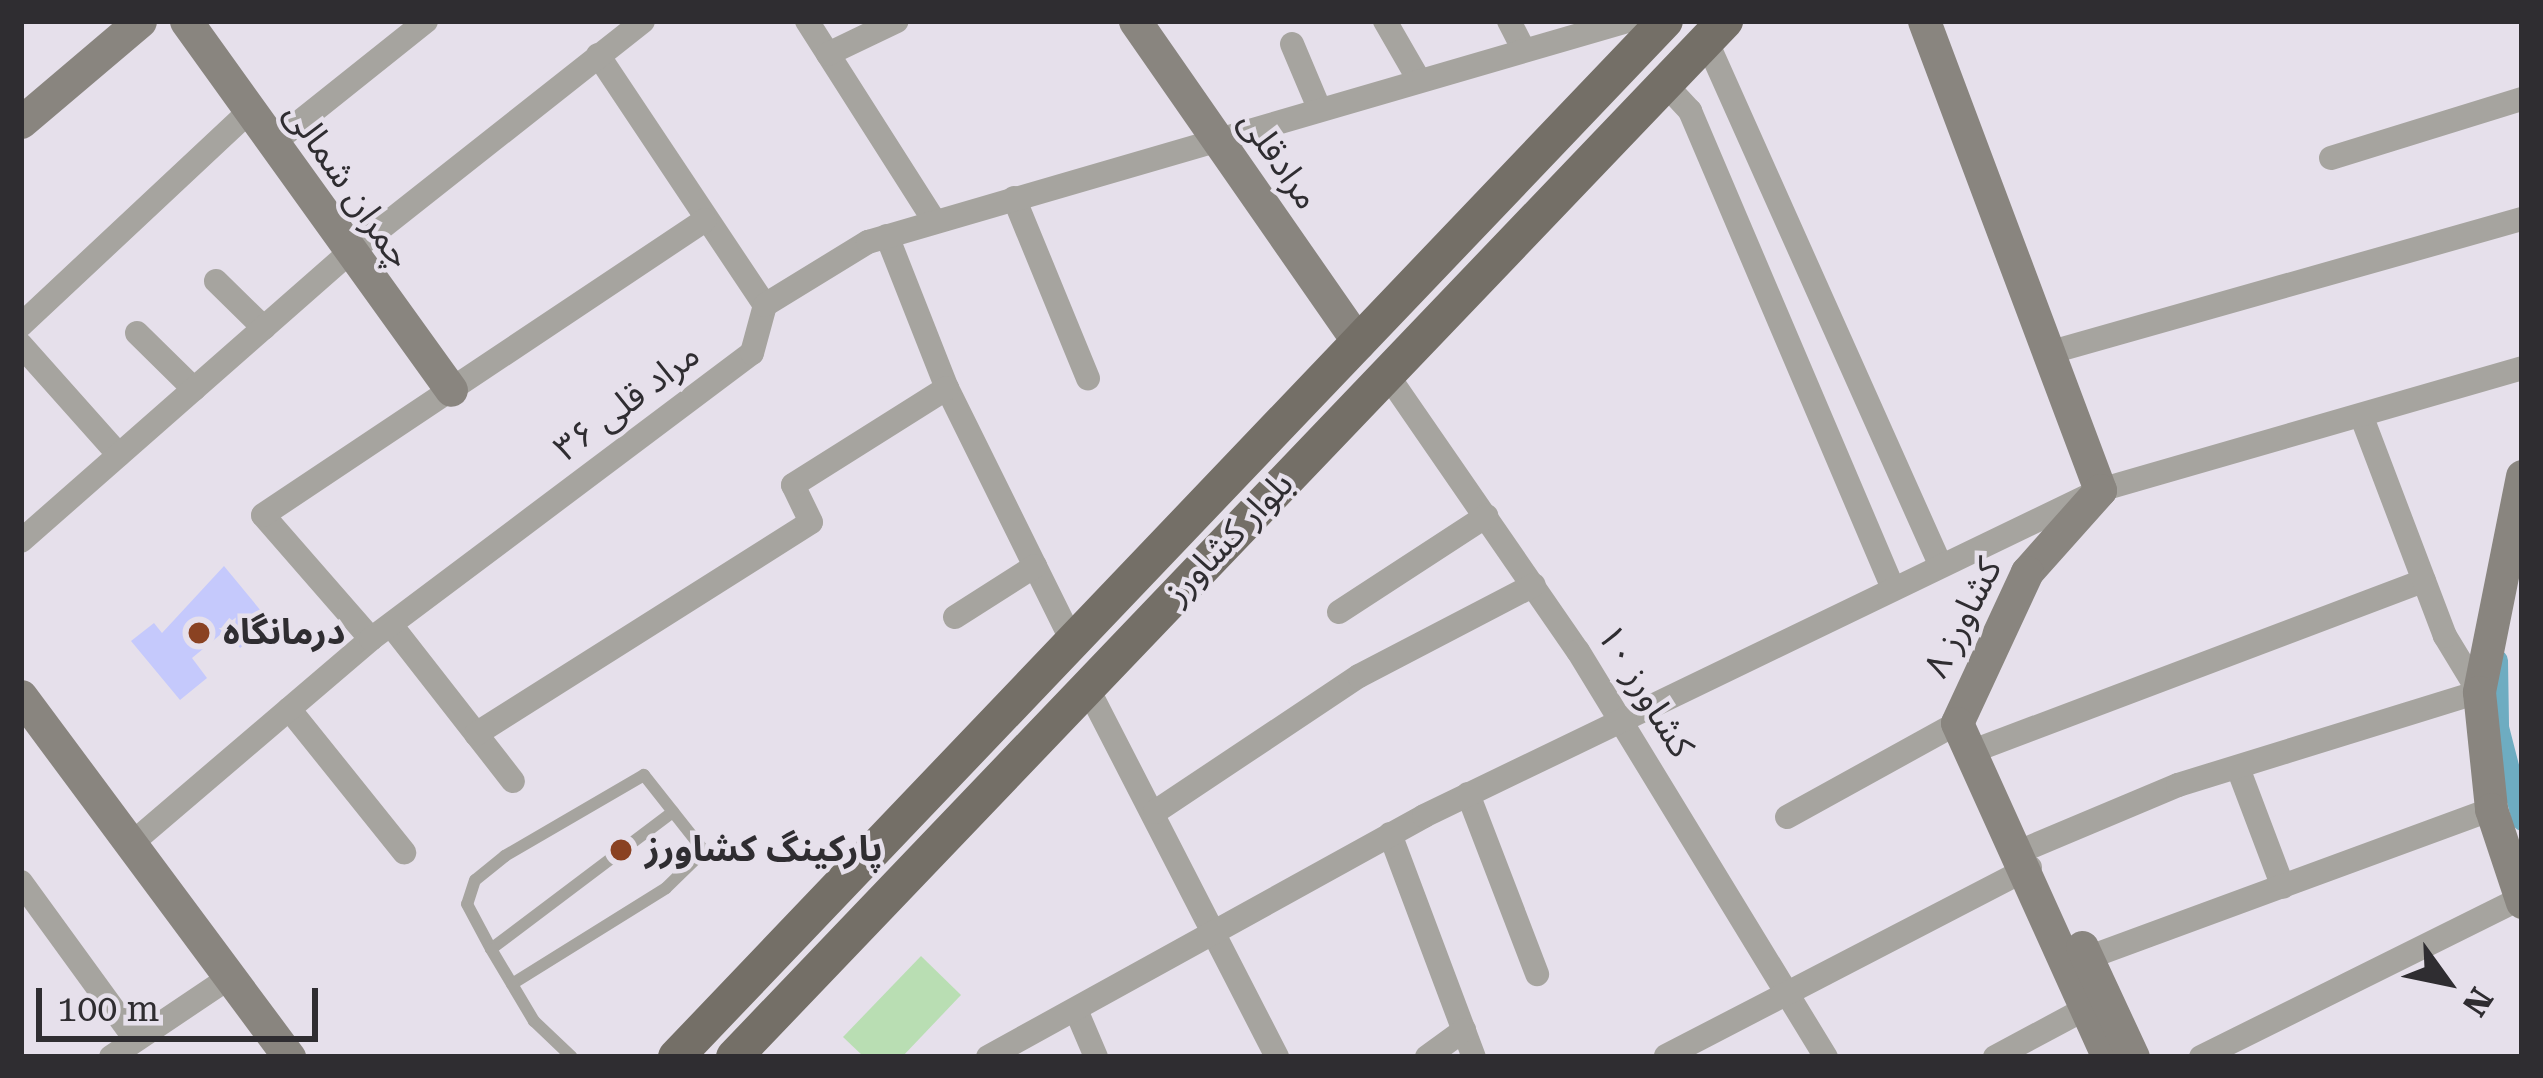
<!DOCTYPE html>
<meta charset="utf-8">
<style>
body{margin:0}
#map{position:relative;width:2543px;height:1078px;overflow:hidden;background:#e6e0eb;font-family:"Roboto Serif","Noto Sans Arabic",serif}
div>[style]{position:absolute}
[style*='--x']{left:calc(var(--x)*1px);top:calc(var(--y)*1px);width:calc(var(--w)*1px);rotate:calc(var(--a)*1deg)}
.green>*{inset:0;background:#b9deb3}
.canal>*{height:21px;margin:-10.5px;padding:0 10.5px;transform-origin:10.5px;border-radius:10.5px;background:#6eacc1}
.building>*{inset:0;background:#c5c9fc}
.lane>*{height:12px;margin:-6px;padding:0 6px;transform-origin:6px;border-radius:6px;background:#a6a49f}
.street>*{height:24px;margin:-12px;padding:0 12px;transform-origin:12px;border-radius:12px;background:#a6a49f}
.secondary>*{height:33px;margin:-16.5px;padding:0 16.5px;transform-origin:16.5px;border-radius:16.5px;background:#89857f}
.primary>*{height:36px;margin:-18px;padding:0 18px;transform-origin:18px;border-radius:18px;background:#746f67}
.dots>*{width:33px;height:33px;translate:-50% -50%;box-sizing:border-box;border:6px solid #e6e0eb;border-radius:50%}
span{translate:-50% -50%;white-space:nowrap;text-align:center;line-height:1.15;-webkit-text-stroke:9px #e6e0eb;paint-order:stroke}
.street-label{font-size:36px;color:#2f2d31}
.poi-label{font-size:36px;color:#2f2d31;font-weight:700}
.left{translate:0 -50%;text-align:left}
.frame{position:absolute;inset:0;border:24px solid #2f2d31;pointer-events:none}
.north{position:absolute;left:2387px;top:922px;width:120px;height:120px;-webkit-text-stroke:9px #e6e0eb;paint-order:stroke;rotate:123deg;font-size:33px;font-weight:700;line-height:48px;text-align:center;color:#2f2d31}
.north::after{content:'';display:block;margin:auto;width:42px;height:54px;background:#2f2d31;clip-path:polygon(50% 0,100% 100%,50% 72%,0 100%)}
.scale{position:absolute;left:36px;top:988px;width:282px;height:54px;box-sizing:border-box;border:6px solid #2f2d31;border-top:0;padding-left:15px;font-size:36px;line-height:42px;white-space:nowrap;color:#2f2d31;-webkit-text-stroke:9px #e6e0eb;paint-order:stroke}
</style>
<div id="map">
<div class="green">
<i style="clip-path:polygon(921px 956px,961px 995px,902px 1057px,864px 1057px,843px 1037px)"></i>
</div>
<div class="canal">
<i style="--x:2497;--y:660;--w:67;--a:89.1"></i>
<i style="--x:2498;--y:727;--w:96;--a:75.5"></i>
</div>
<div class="building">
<i style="clip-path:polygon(224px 566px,271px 623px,240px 648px,226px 630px,192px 658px,207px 678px,180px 700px,131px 641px,154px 623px,162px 633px)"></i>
</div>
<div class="lane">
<i style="--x:491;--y:949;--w:228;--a:-37"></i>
<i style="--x:512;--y:984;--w:181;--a:-31.9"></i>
<i style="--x:666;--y:888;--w:53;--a:-44.2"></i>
<i style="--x:704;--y:851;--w:97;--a:-128.3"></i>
<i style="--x:644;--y:775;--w:161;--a:149.8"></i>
<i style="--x:505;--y:856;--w:38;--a:141"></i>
<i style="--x:475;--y:880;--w:25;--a:108"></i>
<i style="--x:467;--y:904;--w:51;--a:61.9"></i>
<i style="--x:491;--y:949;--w:84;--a:59.2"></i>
<i style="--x:534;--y:1021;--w:52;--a:43.5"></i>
</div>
<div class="street">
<i style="--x:807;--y:21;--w:238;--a:57.5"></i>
<i style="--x:1385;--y:21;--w:68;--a:60"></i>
<i style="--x:1509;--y:21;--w:33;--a:63"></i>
<i style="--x:1706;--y:40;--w:574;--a:65.94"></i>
<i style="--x:1292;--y:44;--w:69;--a:67.1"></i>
<i style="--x:828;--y:54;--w:76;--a:-25.6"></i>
<i style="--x:598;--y:55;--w:301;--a:56.3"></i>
<i style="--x:1665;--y:84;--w:37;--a:47"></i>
<i style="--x:1690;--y:111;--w:516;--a:66.96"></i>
<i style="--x:272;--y:144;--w:197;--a:-38.6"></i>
<i style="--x:2331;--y:158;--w:200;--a:-17.2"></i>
<i style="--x:1014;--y:198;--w:195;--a:67.7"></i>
<i style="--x:887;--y:236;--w:163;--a:68.5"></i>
<i style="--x:947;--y:388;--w:284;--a:63.7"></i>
<i style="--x:216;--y:281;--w:67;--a:44.4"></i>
<i style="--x:21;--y:325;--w:312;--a:-43.1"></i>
<i style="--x:137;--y:333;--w:80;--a:44.5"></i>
<i style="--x:21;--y:345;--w:147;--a:48.3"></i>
<i style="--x:2048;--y:353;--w:493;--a:-15.8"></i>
<i style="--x:1386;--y:373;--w:338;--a:55.4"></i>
<i style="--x:1578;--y:651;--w:476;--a:58.6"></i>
<i style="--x:21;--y:541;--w:434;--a:-41.3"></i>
<i style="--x:347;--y:255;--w:377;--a:-38.3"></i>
<i style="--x:1339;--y:612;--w:176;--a:-33.1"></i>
<i style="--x:955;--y:617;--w:95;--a:-32.5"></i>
<i style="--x:391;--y:625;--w:198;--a:52"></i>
<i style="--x:371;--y:639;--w:164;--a:-131.1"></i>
<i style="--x:263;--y:515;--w:531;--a:-33.72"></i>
<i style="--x:1087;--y:687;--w:416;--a:62.8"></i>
<i style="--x:289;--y:709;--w:184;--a:51.2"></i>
<i style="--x:476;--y:734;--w:396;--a:-32.3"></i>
<i style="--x:811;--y:522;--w:41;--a:-115.9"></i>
<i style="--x:793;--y:485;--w:182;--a:-32.2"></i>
<i style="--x:1973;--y:751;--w:482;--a:-20.7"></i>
<i style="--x:2238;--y:768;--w:127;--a:69.3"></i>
<i style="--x:1468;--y:794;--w:193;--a:69"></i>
<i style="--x:1155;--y:812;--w:245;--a:-33.7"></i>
<i style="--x:1359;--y:676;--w:197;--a:-27.5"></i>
<i style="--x:1787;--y:817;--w:194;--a:-28.9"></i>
<i style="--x:1390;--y:834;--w:238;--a:69.4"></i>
<i style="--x:131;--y:844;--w:316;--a:-40.5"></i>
<i style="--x:371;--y:639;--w:476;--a:-36.9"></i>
<i style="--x:752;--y:353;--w:50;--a:-74.8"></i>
<i style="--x:765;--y:305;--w:121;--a:-31.5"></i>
<i style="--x:868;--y:242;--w:791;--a:-16.23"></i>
<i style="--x:2021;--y:851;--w:170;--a:-22.8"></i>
<i style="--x:2178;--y:785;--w:315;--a:-17.2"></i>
<i style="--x:2479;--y:692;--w:66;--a:-121.3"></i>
<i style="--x:2445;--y:636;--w:234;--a:-110.8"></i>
<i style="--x:21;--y:882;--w:195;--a:54"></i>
<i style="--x:2087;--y:958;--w:431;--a:-20.2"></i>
<i style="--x:1076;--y:1010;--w:51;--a:66.9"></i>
<i style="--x:1666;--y:1056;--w:410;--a:-27.4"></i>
<i style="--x:111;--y:1057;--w:143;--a:-33.9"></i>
<i style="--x:988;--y:1057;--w:498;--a:-28.9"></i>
<i style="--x:1424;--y:816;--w:751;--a:-25.75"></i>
<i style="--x:2100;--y:490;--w:439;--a:-16.1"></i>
<i style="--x:1427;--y:1057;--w:46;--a:-36.1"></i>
<i style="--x:1995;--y:1057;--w:102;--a:-28.1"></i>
<i style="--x:2201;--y:1057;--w:357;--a:-26.4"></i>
</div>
<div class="secondary">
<i style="--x:186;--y:21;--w:454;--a:54.3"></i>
<i style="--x:1135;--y:21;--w:392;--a:55.2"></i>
<i style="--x:1924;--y:21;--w:501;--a:69.43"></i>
<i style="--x:2100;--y:490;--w:110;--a:131.7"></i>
<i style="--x:2027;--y:572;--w:166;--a:114.9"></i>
<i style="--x:1957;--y:723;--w:367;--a:65.7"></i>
<i style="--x:21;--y:122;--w:156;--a:-40.3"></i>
<i style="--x:2522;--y:476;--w:220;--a:101.3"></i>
<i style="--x:2479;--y:692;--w:118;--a:84.1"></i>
<i style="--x:2491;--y:809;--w:98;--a:71.6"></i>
<i style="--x:21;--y:696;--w:450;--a:53.4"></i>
<i style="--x:2082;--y:947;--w:121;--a:65.1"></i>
</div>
<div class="primary">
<i style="--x:676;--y:1057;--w:1432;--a:-46.33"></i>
<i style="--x:734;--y:1057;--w:1434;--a:-46.27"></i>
</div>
<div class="dots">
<i style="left:199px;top:633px;background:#8a4222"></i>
<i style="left:621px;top:850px;background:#8a4222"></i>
</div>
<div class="street-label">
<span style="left:1279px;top:160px;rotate:55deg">مرادقلی</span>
<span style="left:348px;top:185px;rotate:55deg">چمران شمالی</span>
<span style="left:627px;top:402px;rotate:-37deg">مراد قلی ۳۶</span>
<span style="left:1229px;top:538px;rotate:-46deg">بلوار کشاورز</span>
<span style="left:1963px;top:618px;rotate:-63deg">کشاورز ۸</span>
<span style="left:1645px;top:691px;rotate:58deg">کشاورز ۱۰</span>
</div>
<div class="poi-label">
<span class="left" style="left:223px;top:633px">درمانگاه</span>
<span class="left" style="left:645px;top:850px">پارکینگ کشاورز</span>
</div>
<div class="frame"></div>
<div class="north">N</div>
<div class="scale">100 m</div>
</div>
